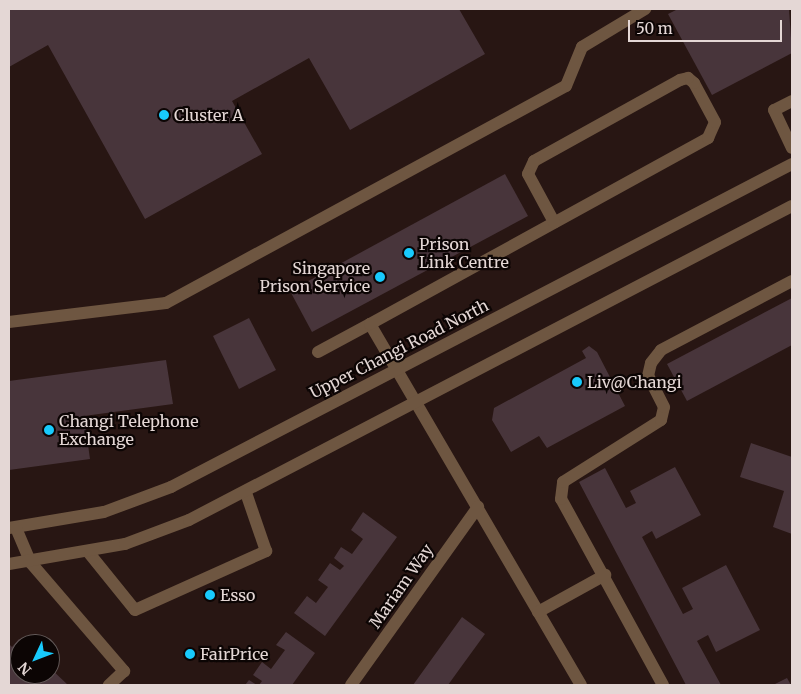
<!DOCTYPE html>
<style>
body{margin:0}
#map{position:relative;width:801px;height:694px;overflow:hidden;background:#281613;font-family:Merriweather,serif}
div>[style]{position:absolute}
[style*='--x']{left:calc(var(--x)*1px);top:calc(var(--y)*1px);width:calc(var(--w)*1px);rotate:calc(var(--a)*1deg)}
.building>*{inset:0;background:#48353b}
.minor>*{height:12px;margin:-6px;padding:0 6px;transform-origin:6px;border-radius:6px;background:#6e5641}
.dots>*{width:14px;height:14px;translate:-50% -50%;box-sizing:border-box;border:2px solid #0c0504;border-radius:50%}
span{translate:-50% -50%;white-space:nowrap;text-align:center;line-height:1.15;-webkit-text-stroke:4.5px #0c0504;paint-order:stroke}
.poi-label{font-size:16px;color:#e4d7d5}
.left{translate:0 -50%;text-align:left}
.right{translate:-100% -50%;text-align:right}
.street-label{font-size:16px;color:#e4d7d5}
.frame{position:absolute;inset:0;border:10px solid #e4d7d5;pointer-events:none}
.north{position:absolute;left:10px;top:634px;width:50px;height:50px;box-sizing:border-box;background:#0c0504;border:1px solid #625958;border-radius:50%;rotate:227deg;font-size:14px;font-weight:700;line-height:20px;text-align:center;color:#e4d7d5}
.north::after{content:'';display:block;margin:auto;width:18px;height:22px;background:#18cafc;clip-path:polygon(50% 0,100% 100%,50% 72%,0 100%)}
.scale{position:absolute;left:628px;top:20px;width:154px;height:22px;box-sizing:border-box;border:2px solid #e4d7d5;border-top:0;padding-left:6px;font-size:15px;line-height:18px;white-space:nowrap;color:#e4d7d5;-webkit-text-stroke:4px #0c0504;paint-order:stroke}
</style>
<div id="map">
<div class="building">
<i style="clip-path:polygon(9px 9px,459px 9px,485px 54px,350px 130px,309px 58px,232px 101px,262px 154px,145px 219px,48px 45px,9px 67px)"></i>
<i style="clip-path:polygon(678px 9px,789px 9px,792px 53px,712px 95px,668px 14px)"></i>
<i style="clip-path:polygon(505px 174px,528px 216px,312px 332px,290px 291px)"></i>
<i style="clip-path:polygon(792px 298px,792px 345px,687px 401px,667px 364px)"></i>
<i style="clip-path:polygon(249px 318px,276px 370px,239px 389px,213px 336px)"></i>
<i style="clip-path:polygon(589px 346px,597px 352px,625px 406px,547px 448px,539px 436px,511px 452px,492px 420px,494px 408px,586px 358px,582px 351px)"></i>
<i style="clip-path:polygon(166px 360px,173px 404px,84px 416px,90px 459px,9px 470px,9px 381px)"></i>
<i style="clip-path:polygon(751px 443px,792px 457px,792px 534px,773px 527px,784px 491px,740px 477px)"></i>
<i style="clip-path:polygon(675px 467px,701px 515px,656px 539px,652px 531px,642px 537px,683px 614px,693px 609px,682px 588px,726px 565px,760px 630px,716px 652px,708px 635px,697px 641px,721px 685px,686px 685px,579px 482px,605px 468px,626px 508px,636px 503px,630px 491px)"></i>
<i style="clip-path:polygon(363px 512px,397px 537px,325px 636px,294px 613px,307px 596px,316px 603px,328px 587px,318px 580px,330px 563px,340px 570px,344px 566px,334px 558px,341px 547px,352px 554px,363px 539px,351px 530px)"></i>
<i style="clip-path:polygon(462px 617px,485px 634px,461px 667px,448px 685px,413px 685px)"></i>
<i style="clip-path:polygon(286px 632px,315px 653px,292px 685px,259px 685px,262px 681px,253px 675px,262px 662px,271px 669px,285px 650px,276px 645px)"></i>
<i style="clip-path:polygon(19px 639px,25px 644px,20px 644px,20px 674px,50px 674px,50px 668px,68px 685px,9px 685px,9px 644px,12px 647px)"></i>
<i style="clip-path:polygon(787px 678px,791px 685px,773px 685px)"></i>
<i style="clip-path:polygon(249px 680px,257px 685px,245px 685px)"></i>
</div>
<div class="minor">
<i style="--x:792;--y:101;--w:20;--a:153"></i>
<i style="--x:774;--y:110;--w:42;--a:64.7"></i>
<i style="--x:9;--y:322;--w:158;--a:-6.9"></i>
<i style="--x:166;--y:303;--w:455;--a:-28.5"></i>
<i style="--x:566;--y:86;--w:42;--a:-67.7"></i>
<i style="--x:582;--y:47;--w:74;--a:-31.1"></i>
<i style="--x:370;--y:324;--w:418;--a:59.7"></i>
<i style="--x:318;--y:352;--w:59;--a:-28.3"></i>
<i style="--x:370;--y:324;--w:386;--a:-28.8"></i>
<i style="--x:708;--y:138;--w:17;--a:-66"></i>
<i style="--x:715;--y:122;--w:44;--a:-118.3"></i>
<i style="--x:694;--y:83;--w:8;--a:-140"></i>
<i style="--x:688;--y:78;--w:8;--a:166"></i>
<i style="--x:680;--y:80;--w:167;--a:151"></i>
<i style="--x:534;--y:161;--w:14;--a:115"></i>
<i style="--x:528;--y:174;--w:55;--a:61.6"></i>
<i style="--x:9;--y:528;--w:96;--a:-9.6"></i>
<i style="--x:104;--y:512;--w:72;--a:-20.5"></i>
<i style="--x:171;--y:487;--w:700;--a:-27.48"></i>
<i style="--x:16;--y:528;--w:38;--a:67"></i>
<i style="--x:31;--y:563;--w:143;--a:49.3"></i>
<i style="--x:124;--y:671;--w:21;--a:137"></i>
<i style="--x:89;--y:553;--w:73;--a:51.1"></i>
<i style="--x:135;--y:610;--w:144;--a:-24.2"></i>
<i style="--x:266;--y:551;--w:61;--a:-109"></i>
<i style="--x:9;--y:564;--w:118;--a:-9.8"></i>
<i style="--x:125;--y:544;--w:68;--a:-20.6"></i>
<i style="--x:189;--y:520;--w:680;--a:-27.51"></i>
<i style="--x:538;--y:612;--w:77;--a:-28.9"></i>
<i style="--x:351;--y:685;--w:219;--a:-54.5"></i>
<i style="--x:663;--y:685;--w:212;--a:-118.7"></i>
<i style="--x:561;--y:499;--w:17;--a:-83"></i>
<i style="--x:563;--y:482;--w:116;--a:-32.3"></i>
<i style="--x:661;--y:420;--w:13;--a:-77"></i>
<i style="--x:664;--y:407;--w:35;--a:-117"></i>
<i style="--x:648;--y:376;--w:13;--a:-77"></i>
<i style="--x:651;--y:363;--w:16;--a:-52"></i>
<i style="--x:661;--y:350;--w:148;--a:-27.8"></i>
</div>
<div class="dots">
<i style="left:164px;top:115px;background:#18cafc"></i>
<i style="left:409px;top:253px;background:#18cafc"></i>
<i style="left:380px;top:277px;background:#18cafc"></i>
<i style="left:577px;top:382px;background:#18cafc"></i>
<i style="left:49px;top:430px;background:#18cafc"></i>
<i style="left:210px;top:595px;background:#18cafc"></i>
<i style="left:190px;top:654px;background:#18cafc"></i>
</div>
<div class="poi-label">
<span class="left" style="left:174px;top:115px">Cluster A</span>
<span class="left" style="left:419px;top:253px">Prison<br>Link Centre</span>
<span class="right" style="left:370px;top:277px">Singapore<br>Prison Service</span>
<span class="left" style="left:587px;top:382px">Liv@Changi</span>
<span class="left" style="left:59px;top:430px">Changi Telephone<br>Exchange</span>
<span class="left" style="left:220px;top:595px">Esso</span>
<span class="left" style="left:200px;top:654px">FairPrice</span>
</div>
<div class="street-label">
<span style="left:399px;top:349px;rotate:-27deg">Upper Changi Road North</span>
<span style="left:401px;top:586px;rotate:-55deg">Mariam Way</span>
</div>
<div class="frame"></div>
<div class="north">N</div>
<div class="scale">50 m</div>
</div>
